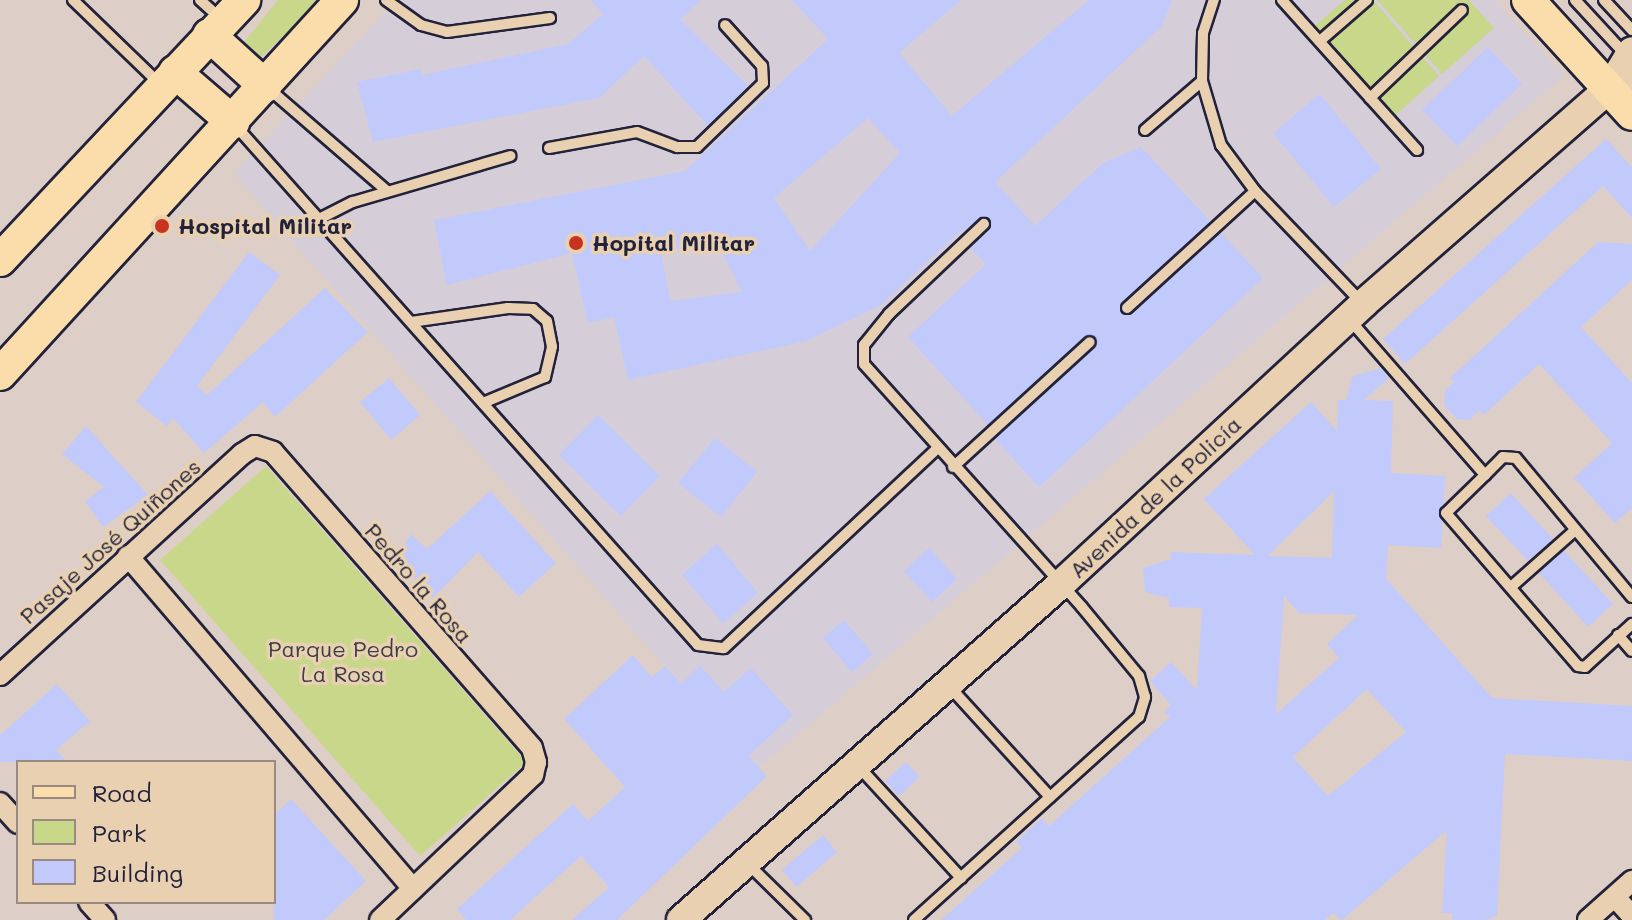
<!DOCTYPE html>
<meta charset="utf-8">
<style>
body{margin:0}
#map{position:relative;width:1632px;height:920px;overflow:hidden;background:#ddcec8;font-family:Mali,sans-serif}
div>[style]{position:absolute}
[style*='--x']{left:calc(var(--x)*1px);top:calc(var(--y)*1px);width:calc(var(--w)*1px);rotate:calc(var(--a)*1deg)}
.built>*{inset:0;background:#d5cdd8}
.green>*{inset:0;background:#c9d78b}
.building>*{inset:0;background:#c2cafc}
.roads{filter:drop-shadow(2px 0 #22223b) drop-shadow(-2px 0 #22223b) drop-shadow(0 2px #22223b) drop-shadow(0 -2px #22223b)}
.lane>*{height:10px;margin:-5px;padding:0 5px;transform-origin:5px;border-radius:5px;background:#e8d0b1}
.street>*{height:20px;margin:-10px;padding:0 10px;transform-origin:10px;border-radius:10px;background:#e8d0b1}
.secondary>*{height:28px;margin:-14px;padding:0 14px;transform-origin:14px;border-radius:14px;background:#e8d0b1}
.primary>*{height:32px;margin:-16px;padding:0 16px;transform-origin:16px;border-radius:16px;background:#faddab}
.dots>*{width:22px;height:22px;translate:-50% -50%;box-sizing:border-box;border:4px solid #e8d0b1;border-radius:50%}
span{translate:-50% -50%;white-space:nowrap;text-align:center;line-height:1.15;-webkit-text-stroke:7px #e8d0b1;paint-order:stroke}
.poi-label{font-size:22px;color:#22223b;font-weight:700}
.left{translate:0 -50%;text-align:left}
.street-label{font-size:22px;color:#22223b}
.park-label{font-size:22px;color:#3b3d47}
.legend{position:absolute;left:16px;top:760px;width:260px;height:144px;box-sizing:border-box;background:#e8d0b1;border:2px solid #998a82;margin:0;padding:10px 14px;list-style:none;font-size:24px;color:#22223b}
.legend li{display:flex;align-items:center;gap:16px;height:40px}
.legend b{width:40px;border:2px solid #998a82}
</style>
<div id="map">
<div class="built">
<i style="clip-path:polygon(396px 0,1494px 0,1564px 76px,756px 770px,234px 174px)"></i>
</div>
<div class="green">
<i style="clip-path:polygon(278px 0,320px 0,259px 59px,244px 42px)"></i>
<i style="clip-path:polygon(1345px 0,1373px 0,1439px 76px,1388px 122px,1309px 31px)"></i>
<i style="clip-path:polygon(1377px 0,1469px 0,1494px 28px,1442px 74px)"></i>
<i style="clip-path:polygon(266px 466px,526px 762px,420px 856px,160px 560px)"></i>
</div>
<div class="building">
<i style="clip-path:polygon(591px 0,701px 0,680px 19px,748px 86px,708px 126px,644px 56px,599px 98px,373px 142px,357px 82px,421px 69px,422px 75px,568px 44px,603px 14px)"></i>
<i style="clip-path:polygon(evenodd,792px 0,961px 0,899px 53px,952px 116px,1089px 0,1172px 0,1162px 26px,995px 182px,1035px 226px,1103px 163px,1141px 147px,1210px 221px,1122px 302px,1121px 313px,1132px 314px,1221px 233px,1263px 278px,1039px 487px,995px 439px,1095px 348px,1096px 337px,1085px 336px,988px 425px,908px 337px,986px 264px,971px 248px,991px 227px,987px 217px,958px 233px,881px 305px,806px 341px,628px 380px,614px 317px,588px 323px,572px 253px,447px 285px,434px 220px,685px 171px,828px 39px,792px 0,868px 118px,900px 153px,810px 251px,774px 198px,868px 118px,792px 0,717px 242px,742px 292px,670px 301px,661px 252px,717px 242px)"></i>
<i style="clip-path:polygon(1488px 47px,1522px 84px,1457px 146px,1422px 110px)"></i>
<i style="clip-path:polygon(1320px 94px,1381px 169px,1334px 207px,1273px 133px)"></i>
<i style="clip-path:polygon(1606px 139px,1632px 167px,1632px 218px,1603px 186px,1405px 364px,1383px 339px)"></i>
<i style="clip-path:polygon(1598px 242px,1632px 244px,1632px 280px,1581px 327px,1632px 383px,1632px 508px,1615px 523px,1574px 478px,1612px 443px,1539px 364px,1484px 415px,1480px 410px,1470px 420px,1457px 419px,1444px 405px,1445px 391px,1454px 382px,1450px 378px)"></i>
<i style="clip-path:polygon(249px 252px,280px 275px,197px 386px,207px 395px,325px 288px,368px 332px,275px 417px,263px 402px,204px 453px,173px 418px,167px 426px,136px 402px)"></i>
<i style="clip-path:polygon(evenodd,1381px 368px,1389px 378px,1364px 400px,1393px 401px,1391px 473px,1445px 476px,1441px 548px,1388px 545px,1386px 579px,1492px 698px,1632px 706px,1632px 761px,1505px 754px,1497px 916px,1486px 920px,1452px 920px,1452px 913px,1442px 913px,1447px 830px,1342px 920px,1333px 913px,1325px 920px,941px 920px,1022px 848px,1016px 842px,1042px 818px,1049px 826px,1170px 717px,1164px 711px,1171px 705px,1150px 681px,1171px 662px,1197px 690px,1202px 608px,1169px 607px,1169px 598px,1145px 592px,1143px 568px,1171px 559px,1171px 552px,1255px 555px,1204px 499px,1311px 402px,1337px 431px,1338px 400px,1346px 400px,1353px 376px,1381px 368px,1334px 491px,1332px 558px,1268px 556px,1334px 491px,1381px 368px,1284px 596px,1299px 613px,1358px 615px,1327px 644px,1339px 658px,1276px 714px,1284px 596px,1381px 368px,1367px 689px,1406px 732px,1328px 796px,1293px 757px,1367px 689px)"></i>
<i style="clip-path:polygon(389px 378px,420px 415px,391px 440px,360px 402px)"></i>
<i style="clip-path:polygon(598px 415px,660px 476px,621px 516px,559px 455px)"></i>
<i style="clip-path:polygon(86px 426px,148px 495px,103px 527px,85px 501px,104px 487px,62px 454px)"></i>
<i style="clip-path:polygon(715px 438px,757px 472px,721px 517px,678px 483px)"></i>
<i style="clip-path:polygon(490px 491px,556px 563px,519px 597px,478px 552px,433px 598px,395px 561px,411px 534px,427px 549px)"></i>
<i style="clip-path:polygon(1511px 493px,1553px 539px,1528px 561px,1486px 516px)"></i>
<i style="clip-path:polygon(717px 544px,758px 593px,723px 623px,682px 575px)"></i>
<i style="clip-path:polygon(929px 548px,957px 579px,932px 602px,904px 571px)"></i>
<i style="clip-path:polygon(1564px 551px,1613px 604px,1588px 627px,1539px 573px)"></i>
<i style="clip-path:polygon(844px 620px,873px 654px,852px 672px,823px 638px)"></i>
<i style="clip-path:polygon(633px 655px,652px 677px,665px 666px,681px 684px,700px 665px,724px 692px,751px 668px,793px 715px,748px 756px,767px 776px,617px 920px,572px 920px,609px 887px,581px 856px,510px 920px,466px 920px,457px 909px,573px 804px,588px 821px,625px 787px,564px 719px)"></i>
<i style="clip-path:polygon(57px 684px,90px 721px,56px 750px,67px 762px,0 762px,0 735px)"></i>
<i style="clip-path:polygon(906px 762px,920px 777px,899px 796px,885px 781px)"></i>
<i style="clip-path:polygon(291px 799px,366px 881px,324px 920px,274px 920px,274px 815px)"></i>
<i style="clip-path:polygon(823px 835px,837px 852px,797px 887px,782px 870px)"></i>
</div>
<div class="roads">
<div class="lane">
<i style="--x:73;--y:0;--w:122;--a:44"></i>
<i style="--x:200;--y:0;--w:15;--a:42"></i>
<i style="--x:386;--y:0;--w:43;--a:35.5"></i>
<i style="--x:421;--y:25;--w:27;--a:15"></i>
<i style="--x:447;--y:32;--w:104;--a:-7.7"></i>
<i style="--x:1282;--y:0;--w:202;--a:48"></i>
<i style="--x:1575;--y:0;--w:74;--a:47.2"></i>
<i style="--x:1604;--y:0;--w:41;--a:47"></i>
<i style="--x:1321;--y:40;--w:61;--a:-41"></i>
<i style="--x:1202;--y:81;--w:67;--a:73.5"></i>
<i style="--x:1221;--y:145;--w:57;--a:53.5"></i>
<i style="--x:1255;--y:191;--w:155;--a:46.3"></i>
<i style="--x:268;--y:88;--w:157;--a:40.9"></i>
<i style="--x:1370;--y:98;--w:127;--a:-43.7"></i>
<i style="--x:235;--y:125;--w:696;--a:48.32"></i>
<i style="--x:698;--y:645;--w:26;--a:7"></i>
<i style="--x:724;--y:648;--w:291;--a:-43.1"></i>
<i style="--x:1145;--y:130;--w:75;--a:-40.7"></i>
<i style="--x:1202;--y:81;--w:48;--a:-88.8"></i>
<i style="--x:1203;--y:33;--w:35;--a:-72"></i>
<i style="--x:549;--y:148;--w:89;--a:-10.3"></i>
<i style="--x:637;--y:132;--w:43;--a:20.6"></i>
<i style="--x:677;--y:147;--w:20;--a:0"></i>
<i style="--x:697;--y:147;--w:92;--a:-44.1"></i>
<i style="--x:763;--y:83;--w:17;--a:-93"></i>
<i style="--x:762;--y:66;--w:55;--a:-132.1"></i>
<i style="--x:319;--y:219;--w:38;--a:-27"></i>
<i style="--x:353;--y:202;--w:164;--a:-16.3"></i>
<i style="--x:1127;--y:308;--w:173;--a:-42.4"></i>
<i style="--x:1349;--y:319;--w:207;--a:48.9"></i>
<i style="--x:1485;--y:475;--w:25;--a:-45"></i>
<i style="--x:1503;--y:457;--w:13;--a:4"></i>
<i style="--x:1516;--y:458;--w:181;--a:50.2"></i>
<i style="--x:411;--y:322;--w:98;--a:-8.2"></i>
<i style="--x:508;--y:308;--w:25;--a:2"></i>
<i style="--x:533;--y:309;--w:18;--a:41"></i>
<i style="--x:547;--y:321;--w:26;--a:79"></i>
<i style="--x:552;--y:347;--w:31;--a:103"></i>
<i style="--x:545;--y:377;--w:67;--a:157.2"></i>
<i style="--x:953;--y:467;--w:185;--a:-42.4"></i>
<i style="--x:1485;--y:475;--w:54;--a:135.7"></i>
<i style="--x:1446;--y:513;--w:202;--a:49.2"></i>
<i style="--x:1578;--y:666;--w:7;--a:8"></i>
<i style="--x:1585;--y:667;--w:64;--a:-42.5"></i>
<i style="--x:1511;--y:587;--w:83;--a:-41.6"></i>
<i style="--x:1618;--y:635;--w:21;--a:49"></i>
<i style="--x:949;--y:686;--w:150;--a:47.7"></i>
<i style="--x:859;--y:767;--w:151;--a:47.4"></i>
<i style="--x:748;--y:864;--w:80;--a:44.5"></i>
<i style="--x:914;--y:920;--w:303;--a:-42.1"></i>
<i style="--x:1139;--y:717;--w:21;--a:-73"></i>
<i style="--x:1145;--y:697;--w:22;--a:-106"></i>
<i style="--x:1139;--y:676;--w:89;--a:-129.6"></i>
<i style="--x:1082;--y:607;--w:326;--a:-131.9"></i>
<i style="--x:864;--y:364;--w:19;--a:-90"></i>
<i style="--x:864;--y:345;--w:40;--a:-51"></i>
<i style="--x:889;--y:314;--w:131;--a:-43.5"></i>
</div>
<div class="street">
<i style="--x:128;--y:556;--w:438;--a:49.4"></i>
<i style="--x:0;--y:675;--w:328;--a:-42.4"></i>
<i style="--x:242;--y:454;--w:15;--a:-32"></i>
<i style="--x:255;--y:446;--w:19;--a:18"></i>
<i style="--x:273;--y:452;--w:393;--a:48.8"></i>
<i style="--x:532;--y:748;--w:15;--a:74"></i>
<i style="--x:536;--y:762;--w:13;--a:103"></i>
<i style="--x:533;--y:775;--w:211;--a:136.5"></i>
<i style="--x:0;--y:803;--w:27;--a:48"></i>
<i style="--x:1615;--y:897;--w:25;--a:48"></i>
<i style="--x:89;--y:902;--w:24;--a:48"></i>
<i style="--x:1588;--y:920;--w:59;--a:-41.6"></i>
</div>
<div class="secondary">
<i style="--x:1609;--y:89;--w:44;--a:-58.8"></i>
<i style="--x:681;--y:920;--w:507;--a:-41.48"></i>
<i style="--x:1061;--y:584;--w:412;--a:-42.8"></i>
<i style="--x:1363;--y:304;--w:327;--a:-41.2"></i>
<i style="--x:1609;--y:89;--w:23;--a:-10"></i>
</div>
<div class="primary">
<i style="--x:1528;--y:0;--w:154;--a:47.6"></i>
<i style="--x:209;--y:35;--w:76;--a:42.3"></i>
<i style="--x:175;--y:72;--w:77;--a:40.8"></i>
<i style="--x:0;--y:260;--w:357;--a:-46.8"></i>
<i style="--x:0;--y:374;--w:507;--a:-47.56"></i>
</div>
</div>
<div class="dots">
<i style="left:162px;top:226px;background:#c8321e"></i>
<i style="left:576px;top:243px;background:#c8321e"></i>
</div>
<div class="poi-label">
<span class="left" style="left:178px;top:226px">Hospital Militar</span>
<span class="left" style="left:592px;top:243px">Hopital Militar</span>
</div>
<div class="street-label">
<span style="left:1155px;top:497px;rotate:-43deg">Avenida de la Policía</span>
<span style="left:110px;top:541px;rotate:-42deg">Pasaje José Quiñones</span>
<span style="left:419px;top:583px;rotate:49deg">Pedro la Rosa</span>
</div>
<div class="park-label">
<span style="left:343px;top:661px">Parque Pedro<br>La Rosa</span>
</div>
<ul class="legend">
<li><b style="height:10px;background:#faddab"></b>Road</li>
<li><b style="height:22px;background:#c9d78b"></b>Park</li>
<li><b style="height:22px;background:#c2cafc"></b>Building</li>
</ul>
</div>
